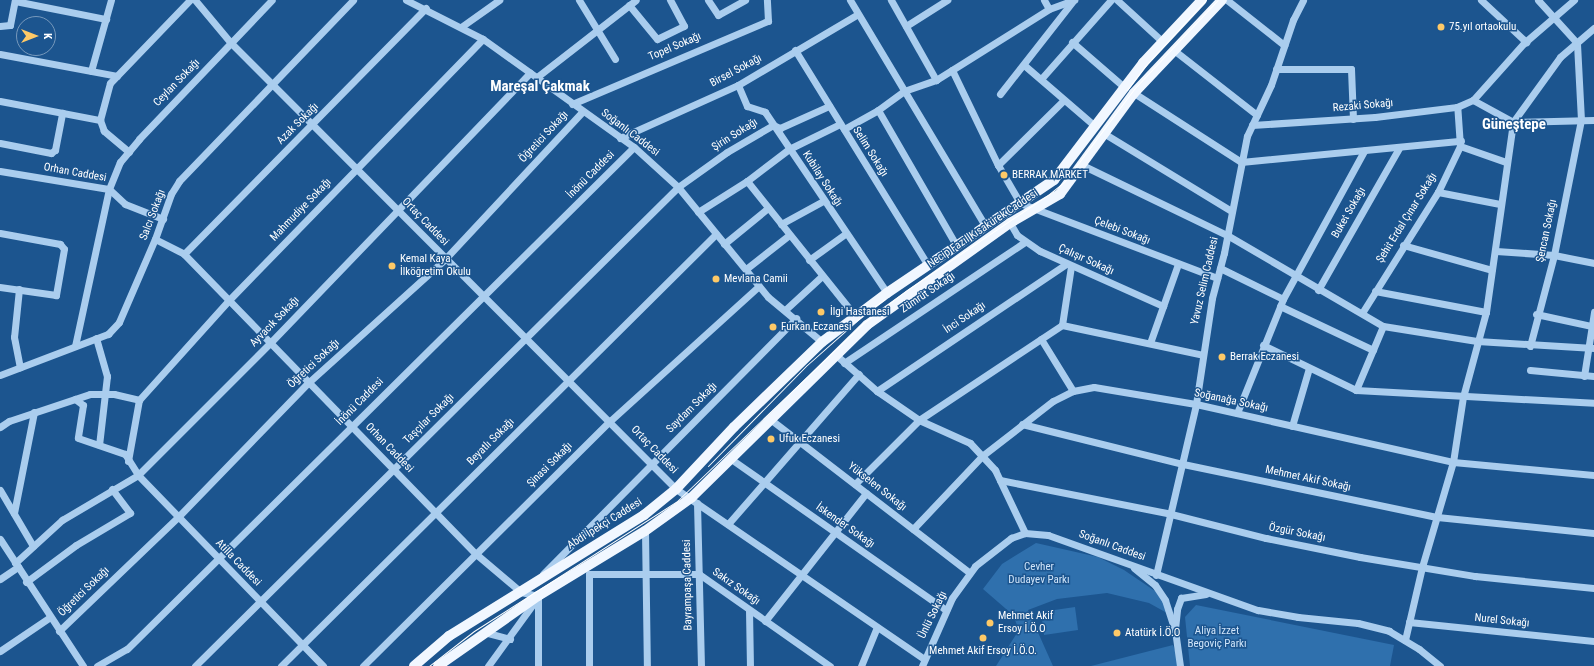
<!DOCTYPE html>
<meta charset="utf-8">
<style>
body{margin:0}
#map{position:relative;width:1594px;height:666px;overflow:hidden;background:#1c558f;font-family:"Roboto Condensed",sans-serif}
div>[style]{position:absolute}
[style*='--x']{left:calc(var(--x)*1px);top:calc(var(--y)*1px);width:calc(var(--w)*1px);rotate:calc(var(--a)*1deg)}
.green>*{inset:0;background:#2f70ad}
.minor>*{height:7px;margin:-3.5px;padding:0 3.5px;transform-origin:3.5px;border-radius:3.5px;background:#aacdee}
.major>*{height:10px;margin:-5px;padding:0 5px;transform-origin:5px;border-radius:5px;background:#f1f7ff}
.tram>*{height:1px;margin:-0.5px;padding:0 0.5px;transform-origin:0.5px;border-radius:0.5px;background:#fff}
.dots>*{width:11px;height:11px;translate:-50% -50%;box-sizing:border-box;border:2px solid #1c558f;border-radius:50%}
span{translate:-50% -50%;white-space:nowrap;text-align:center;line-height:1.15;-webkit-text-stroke:3px #1c558f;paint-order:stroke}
.poi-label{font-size:11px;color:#fff}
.left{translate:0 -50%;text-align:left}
.street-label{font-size:11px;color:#fff}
.park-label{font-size:11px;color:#d0e5fa}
.district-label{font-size:15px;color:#fff;font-weight:700}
.north{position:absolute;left:16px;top:16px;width:40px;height:40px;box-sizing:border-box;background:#1c558f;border:1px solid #7799bc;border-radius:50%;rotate:90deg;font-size:11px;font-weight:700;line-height:16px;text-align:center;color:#fff}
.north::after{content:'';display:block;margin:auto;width:14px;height:18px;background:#fec967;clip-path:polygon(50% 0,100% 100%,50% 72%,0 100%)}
</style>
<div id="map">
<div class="green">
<i style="clip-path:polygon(1036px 543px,1098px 557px,1124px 570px,1155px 591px,1163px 601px,1167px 613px,1149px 603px,1107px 593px,1057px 599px,1028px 610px,1053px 666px,996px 666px,1019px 630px,1013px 615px,983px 589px,1002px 564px)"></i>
<i style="clip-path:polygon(1196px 605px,1394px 645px,1390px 666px,1190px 666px,1185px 617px)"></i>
<i style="clip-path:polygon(1075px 607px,1078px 630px,1044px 635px,1041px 612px)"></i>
<i style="clip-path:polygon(1173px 645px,1181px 666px,1091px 666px)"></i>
</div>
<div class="minor">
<i style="--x:195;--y:0;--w:56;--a:50.1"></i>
<i style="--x:231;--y:43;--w:630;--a:45.06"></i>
<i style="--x:676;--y:489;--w:301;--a:34.4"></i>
<i style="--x:406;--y:0;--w:86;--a:26.9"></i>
<i style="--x:483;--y:39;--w:186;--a:35.6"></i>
<i style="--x:634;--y:147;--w:59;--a:42.3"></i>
<i style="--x:678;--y:187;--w:142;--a:50.7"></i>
<i style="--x:768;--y:297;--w:70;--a:39.8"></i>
<i style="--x:579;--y:0;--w:69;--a:58.6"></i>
<i style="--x:708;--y:0;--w:18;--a:56"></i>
<i style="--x:718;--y:15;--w:31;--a:-29"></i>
<i style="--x:850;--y:0;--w:263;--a:59.1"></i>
<i style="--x:891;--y:0;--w:92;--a:60.6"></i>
<i style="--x:1044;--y:0;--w:10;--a:61"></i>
<i style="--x:1117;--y:0;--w:62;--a:42.4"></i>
<i style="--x:1227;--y:0;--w:73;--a:38.3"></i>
<i style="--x:1481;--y:0;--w:62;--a:43"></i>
<i style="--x:15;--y:1;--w:93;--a:11.2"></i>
<i style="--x:629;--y:5;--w:44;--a:50.5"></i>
<i style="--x:657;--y:39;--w:30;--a:-26"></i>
<i style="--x:684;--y:26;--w:30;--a:-118"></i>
<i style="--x:0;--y:26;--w:10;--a:-6"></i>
<i style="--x:10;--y:25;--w:25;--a:-79"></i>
<i style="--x:906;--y:26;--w:49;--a:-32.4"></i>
<i style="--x:461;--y:27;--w:47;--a:-35.4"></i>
<i style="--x:1072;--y:42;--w:69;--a:40.9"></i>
<i style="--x:795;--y:50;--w:251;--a:58.3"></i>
<i style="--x:1175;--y:51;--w:104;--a:38"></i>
<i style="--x:0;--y:54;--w:119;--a:10.6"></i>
<i style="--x:1024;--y:65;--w:94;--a:40.7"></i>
<i style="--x:1276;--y:69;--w:75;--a:0"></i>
<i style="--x:1351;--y:69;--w:50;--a:87.7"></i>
<i style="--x:952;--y:70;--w:106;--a:64.2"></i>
<i style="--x:998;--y:165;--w:44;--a:59.9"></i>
<i style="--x:1020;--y:203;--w:211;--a:20.8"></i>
<i style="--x:91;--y:71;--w:74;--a:-74.3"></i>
<i style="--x:537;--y:77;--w:125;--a:-37.9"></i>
<i style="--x:1041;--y:79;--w:106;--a:-48.5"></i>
<i style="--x:738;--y:85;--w:23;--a:67"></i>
<i style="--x:747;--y:106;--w:19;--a:18"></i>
<i style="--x:765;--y:112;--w:218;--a:56"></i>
<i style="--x:1134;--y:93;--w:127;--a:32.8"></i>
<i style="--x:1241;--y:162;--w:221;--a:-5.5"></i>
<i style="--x:1000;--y:94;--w:118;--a:-51.9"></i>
<i style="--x:1473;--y:100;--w:46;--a:28.8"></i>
<i style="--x:1513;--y:122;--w:81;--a:-1.4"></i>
<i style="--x:0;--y:101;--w:102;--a:10.8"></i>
<i style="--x:572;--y:104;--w:213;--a:-23"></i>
<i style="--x:768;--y:21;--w:21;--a:-93"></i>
<i style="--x:878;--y:110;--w:156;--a:60"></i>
<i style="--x:1252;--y:125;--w:123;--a:-3.7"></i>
<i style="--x:1375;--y:117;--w:83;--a:-7"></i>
<i style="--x:1457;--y:107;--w:17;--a:-24"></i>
<i style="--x:1473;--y:100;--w:76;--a:-48.2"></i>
<i style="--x:1524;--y:43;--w:66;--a:-40.7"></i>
<i style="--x:844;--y:129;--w:39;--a:-29"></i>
<i style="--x:878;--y:110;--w:32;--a:-36"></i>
<i style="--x:904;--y:91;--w:34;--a:-19"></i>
<i style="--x:936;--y:80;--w:133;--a:-32.1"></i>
<i style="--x:1049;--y:9;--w:27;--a:-20"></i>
<i style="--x:1105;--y:134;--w:148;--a:31.4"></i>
<i style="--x:620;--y:138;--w:129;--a:-24.2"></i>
<i style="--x:738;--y:85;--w:139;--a:-30.6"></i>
<i style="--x:0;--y:143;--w:52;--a:11.1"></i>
<i style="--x:51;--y:153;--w:5;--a:-37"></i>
<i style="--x:55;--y:150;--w:38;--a:-79"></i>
<i style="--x:1460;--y:146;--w:49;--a:19.2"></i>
<i style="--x:129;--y:152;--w:33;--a:-140"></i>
<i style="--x:104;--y:131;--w:12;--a:-110"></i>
<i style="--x:100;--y:120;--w:38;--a:-75"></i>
<i style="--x:110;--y:83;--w:115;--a:-46.1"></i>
<i style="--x:998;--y:165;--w:91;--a:-44.6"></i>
<i style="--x:1082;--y:165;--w:161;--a:25.8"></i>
<i style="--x:1227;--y:235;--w:181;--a:30.3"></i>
<i style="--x:1383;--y:326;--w:95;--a:9.1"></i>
<i style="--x:1477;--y:341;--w:117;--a:3.4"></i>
<i style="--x:0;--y:171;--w:110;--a:9.4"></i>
<i style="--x:109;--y:189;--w:22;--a:43"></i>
<i style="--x:125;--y:204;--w:41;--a:21.5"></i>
<i style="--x:747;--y:181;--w:173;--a:51.3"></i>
<i style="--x:1438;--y:192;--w:63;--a:11"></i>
<i style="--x:698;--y:212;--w:58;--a:-32.3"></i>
<i style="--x:747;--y:181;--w:53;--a:-37.3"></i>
<i style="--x:789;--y:149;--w:57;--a:-26.1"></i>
<i style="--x:1010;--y:223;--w:14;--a:60"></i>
<i style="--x:1017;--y:235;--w:28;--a:35"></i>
<i style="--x:1040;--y:251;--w:135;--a:24.1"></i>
<i style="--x:781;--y:224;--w:48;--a:-28.7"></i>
<i style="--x:0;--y:233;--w:61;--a:10.4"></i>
<i style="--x:60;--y:244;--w:6;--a:51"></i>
<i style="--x:64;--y:249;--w:47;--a:99.9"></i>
<i style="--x:56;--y:295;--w:57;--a:-171.9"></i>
<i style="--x:155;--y:239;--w:33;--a:27"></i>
<i style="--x:184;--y:254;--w:419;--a:45.8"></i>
<i style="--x:476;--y:554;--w:59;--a:40.2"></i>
<i style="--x:521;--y:592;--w:17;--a:13"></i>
<i style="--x:538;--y:596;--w:70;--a:90"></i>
<i style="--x:724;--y:244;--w:57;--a:-39.3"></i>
<i style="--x:1403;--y:245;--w:92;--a:15.7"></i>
<i style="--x:1496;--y:251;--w:58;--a:3.9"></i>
<i style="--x:1554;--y:255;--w:41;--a:11.3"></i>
<i style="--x:184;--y:254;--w:345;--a:-45.5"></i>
<i style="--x:809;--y:260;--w:44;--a:-35.8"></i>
<i style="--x:1220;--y:268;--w:70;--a:26.2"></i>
<i style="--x:746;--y:269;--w:55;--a:-38.3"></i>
<i style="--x:19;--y:289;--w:48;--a:95.9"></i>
<i style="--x:14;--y:337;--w:31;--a:79"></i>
<i style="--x:1318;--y:290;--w:163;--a:-60.3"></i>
<i style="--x:1375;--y:291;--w:113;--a:10.7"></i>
<i style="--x:1280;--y:306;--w:103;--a:25.3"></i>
<i style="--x:785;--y:310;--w:50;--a:-42.6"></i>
<i style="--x:1362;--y:313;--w:143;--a:-57.9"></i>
<i style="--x:1438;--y:192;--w:51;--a:-64.4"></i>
<i style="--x:1460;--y:146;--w:39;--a:-94"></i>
<i style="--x:1536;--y:314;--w:56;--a:12.3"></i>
<i style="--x:1062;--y:325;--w:60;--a:-81.3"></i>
<i style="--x:96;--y:338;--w:40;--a:74"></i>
<i style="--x:107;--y:376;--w:69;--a:96.6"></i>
<i style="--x:1041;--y:339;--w:61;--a:58.4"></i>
<i style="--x:1150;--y:343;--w:84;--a:-70.5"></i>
<i style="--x:1263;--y:345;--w:103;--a:25.8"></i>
<i style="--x:1356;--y:390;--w:238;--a:3.1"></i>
<i style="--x:75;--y:346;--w:161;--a:-77.8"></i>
<i style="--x:109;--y:189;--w:29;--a:-68"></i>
<i style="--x:120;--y:162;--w:30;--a:-50"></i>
<i style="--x:139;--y:139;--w:192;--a:-46.3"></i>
<i style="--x:1530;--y:346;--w:94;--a:-75.2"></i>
<i style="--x:1554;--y:255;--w:138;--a:-78.7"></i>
<i style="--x:1581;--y:120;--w:77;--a:-93"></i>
<i style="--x:1577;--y:43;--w:58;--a:-132.2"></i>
<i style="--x:836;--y:355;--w:55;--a:41.3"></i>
<i style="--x:877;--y:391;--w:51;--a:34.6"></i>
<i style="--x:919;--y:420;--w:56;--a:24.3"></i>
<i style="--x:970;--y:443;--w:37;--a:47"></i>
<i style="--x:995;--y:470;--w:70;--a:64.5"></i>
<i style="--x:1025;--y:533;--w:23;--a:5"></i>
<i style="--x:1048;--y:535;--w:223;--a:19.7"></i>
<i style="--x:1258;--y:610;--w:41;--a:9.9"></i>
<i style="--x:1298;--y:617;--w:60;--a:5.7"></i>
<i style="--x:1358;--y:623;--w:32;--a:14"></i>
<i style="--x:1389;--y:631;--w:35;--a:31"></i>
<i style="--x:1419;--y:649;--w:27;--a:39"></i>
<i style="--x:844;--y:363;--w:218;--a:-33.8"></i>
<i style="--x:1530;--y:370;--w:64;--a:5.4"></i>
<i style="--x:0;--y:375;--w:116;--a:-20.8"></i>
<i style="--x:108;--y:334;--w:16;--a:-47"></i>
<i style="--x:119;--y:322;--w:90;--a:-66.6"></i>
<i style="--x:155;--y:239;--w:48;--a:-70.4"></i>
<i style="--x:171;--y:194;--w:15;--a:-58"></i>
<i style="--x:179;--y:181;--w:251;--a:-46.1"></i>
<i style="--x:1584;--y:376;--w:65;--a:-81.1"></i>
<i style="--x:1356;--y:390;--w:69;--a:-67.1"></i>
<i style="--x:877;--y:391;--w:228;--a:-33.9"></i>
<i style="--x:75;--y:399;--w:10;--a:37"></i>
<i style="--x:83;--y:405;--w:33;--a:99"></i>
<i style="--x:78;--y:438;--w:50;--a:18.8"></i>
<i style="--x:125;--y:454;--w:25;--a:58"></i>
<i style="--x:138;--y:475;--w:266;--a:45.9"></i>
<i style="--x:1237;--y:413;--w:123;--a:-68"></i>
<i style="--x:1283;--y:299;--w:169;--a:-61.3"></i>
<i style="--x:770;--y:419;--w:252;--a:37.6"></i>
<i style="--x:1022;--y:424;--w:166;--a:14"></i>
<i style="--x:1183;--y:464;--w:259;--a:11.8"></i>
<i style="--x:1437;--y:517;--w:158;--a:5.8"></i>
<i style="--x:1292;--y:426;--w:60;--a:-73.7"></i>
<i style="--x:0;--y:427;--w:11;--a:-34"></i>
<i style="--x:9;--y:421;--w:85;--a:-18.4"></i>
<i style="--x:90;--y:394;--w:24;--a:0"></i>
<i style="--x:114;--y:394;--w:26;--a:13"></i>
<i style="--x:731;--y:459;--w:263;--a:35.1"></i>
<i style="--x:128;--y:461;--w:62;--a:-79.8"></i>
<i style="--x:139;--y:400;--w:135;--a:-48"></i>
<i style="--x:229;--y:300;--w:364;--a:-45.8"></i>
<i style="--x:1000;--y:480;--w:174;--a:11.2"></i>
<i style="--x:1171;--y:514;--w:98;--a:14.2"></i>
<i style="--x:1266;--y:538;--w:96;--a:11.4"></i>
<i style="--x:1360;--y:557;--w:117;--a:9.4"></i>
<i style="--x:1475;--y:576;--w:120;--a:5.8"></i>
<i style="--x:855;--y:484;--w:91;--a:-45"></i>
<i style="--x:919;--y:420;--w:172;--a:-33.6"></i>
<i style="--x:1062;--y:325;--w:144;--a:12"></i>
<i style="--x:0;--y:490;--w:65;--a:59.5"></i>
<i style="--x:697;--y:503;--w:163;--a:88.6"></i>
<i style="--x:14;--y:513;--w:103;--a:-78.8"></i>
<i style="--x:728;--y:524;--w:199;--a:-48.9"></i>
<i style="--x:913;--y:529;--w:100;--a:-46.6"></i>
<i style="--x:982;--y:456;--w:90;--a:-37.8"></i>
<i style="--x:1053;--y:401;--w:22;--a:-27"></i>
<i style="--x:1073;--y:391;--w:21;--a:-11"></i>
<i style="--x:1094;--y:387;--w:103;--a:9.5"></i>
<i style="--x:1196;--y:404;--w:263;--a:12.7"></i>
<i style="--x:1453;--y:462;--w:142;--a:5.3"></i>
<i style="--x:645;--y:531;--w:135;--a:89.2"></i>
<i style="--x:0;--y:539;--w:152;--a:56.8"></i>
<i style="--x:15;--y:563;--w:64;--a:-42.5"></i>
<i style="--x:62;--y:520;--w:88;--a:-30.6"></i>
<i style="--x:138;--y:475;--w:187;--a:-45"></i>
<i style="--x:270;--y:343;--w:375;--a:-46.1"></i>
<i style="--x:1134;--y:568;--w:27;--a:39"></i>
<i style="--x:1155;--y:585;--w:18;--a:56"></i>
<i style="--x:1165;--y:600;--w:28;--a:72"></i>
<i style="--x:543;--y:574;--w:360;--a:-45.3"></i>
<i style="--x:1156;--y:575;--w:176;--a:-76.8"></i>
<i style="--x:1196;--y:404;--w:107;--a:-81.4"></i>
<i style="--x:1212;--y:298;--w:47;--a:-75.1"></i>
<i style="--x:1224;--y:253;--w:119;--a:-78.9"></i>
<i style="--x:1247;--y:136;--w:56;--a:-64.8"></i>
<i style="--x:1271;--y:85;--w:69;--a:-71.3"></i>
<i style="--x:1293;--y:20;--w:22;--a:-63"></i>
<i style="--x:0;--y:579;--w:22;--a:-34"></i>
<i style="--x:26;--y:582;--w:62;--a:-36.5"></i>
<i style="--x:76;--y:545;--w:63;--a:-30.7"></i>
<i style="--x:130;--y:513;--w:30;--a:-127"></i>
<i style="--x:749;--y:610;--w:56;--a:89"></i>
<i style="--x:765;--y:621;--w:163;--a:-51.7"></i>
<i style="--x:1409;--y:622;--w:186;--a:5.9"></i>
<i style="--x:59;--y:631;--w:163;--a:-43.8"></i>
<i style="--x:177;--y:518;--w:190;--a:-45.9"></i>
<i style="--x:309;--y:382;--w:183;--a:-42.1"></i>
<i style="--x:445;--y:259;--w:201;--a:-47"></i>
<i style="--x:484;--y:632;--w:27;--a:15"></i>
<i style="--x:1405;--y:640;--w:75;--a:-76.9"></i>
<i style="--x:1422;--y:567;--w:109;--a:-73.6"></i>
<i style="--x:1453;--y:462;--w:66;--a:-81.3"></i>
<i style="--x:1463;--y:397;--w:88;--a:-74.9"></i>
<i style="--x:1486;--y:312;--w:192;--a:-81.9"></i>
<i style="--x:1513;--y:122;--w:80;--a:-54.1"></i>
<i style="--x:1560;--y:57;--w:45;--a:-40.5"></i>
<i style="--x:0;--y:651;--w:60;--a:-34.2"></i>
<i style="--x:97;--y:666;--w:34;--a:-30"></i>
<i style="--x:127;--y:649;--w:713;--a:-44.72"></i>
<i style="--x:195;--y:666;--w:680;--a:-44.76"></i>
<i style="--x:678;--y:187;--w:60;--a:-35.5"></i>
<i style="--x:727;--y:152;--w:53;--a:-30.4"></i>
<i style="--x:773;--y:125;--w:8;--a:23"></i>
<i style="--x:780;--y:128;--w:54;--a:-24.2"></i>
<i style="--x:281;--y:666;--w:613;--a:-44.8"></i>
<i style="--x:363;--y:666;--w:348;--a:-44.8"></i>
<i style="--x:610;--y:421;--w:201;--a:-42.2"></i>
<i style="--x:488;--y:666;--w:82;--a:-54"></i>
<i style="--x:589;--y:666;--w:92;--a:-90"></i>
<i style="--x:589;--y:574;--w:110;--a:0"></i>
<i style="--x:699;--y:574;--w:160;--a:35.1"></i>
<i style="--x:861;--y:666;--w:42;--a:-67.7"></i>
<i style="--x:922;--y:666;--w:74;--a:-66.2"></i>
<i style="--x:952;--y:598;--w:39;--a:-54"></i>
<i style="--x:975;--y:566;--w:46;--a:-37.9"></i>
<i style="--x:1011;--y:538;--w:15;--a:-20"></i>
<i style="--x:1180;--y:666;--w:37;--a:-98"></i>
<i style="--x:1175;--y:629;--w:20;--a:-84"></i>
<i style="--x:1177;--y:609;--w:12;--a:-70"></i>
<i style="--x:1181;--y:598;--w:25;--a:-9"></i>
</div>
<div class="major">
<i style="--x:414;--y:666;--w:46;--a:-40.6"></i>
<i style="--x:449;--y:636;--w:229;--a:-31.8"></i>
<i style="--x:644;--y:515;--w:41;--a:-39.1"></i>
<i style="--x:676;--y:489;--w:85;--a:-46.9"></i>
<i style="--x:734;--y:427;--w:122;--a:-44"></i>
<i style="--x:822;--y:342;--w:81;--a:-37"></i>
<i style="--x:887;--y:293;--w:202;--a:-34.1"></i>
<i style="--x:1054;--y:180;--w:147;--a:-52.7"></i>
<i style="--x:1143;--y:63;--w:86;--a:-46.9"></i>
<i style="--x:438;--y:666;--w:122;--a:-35"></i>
<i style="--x:538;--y:596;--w:125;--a:-31.3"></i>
<i style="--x:645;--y:531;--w:57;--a:-35.7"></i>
<i style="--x:691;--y:498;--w:247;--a:-44.5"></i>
<i style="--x:867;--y:325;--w:176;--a:-35.5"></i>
<i style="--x:1010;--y:223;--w:58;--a:-30.1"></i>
<i style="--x:1060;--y:194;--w:125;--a:-53.8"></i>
<i style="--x:1134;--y:93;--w:128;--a:-46.6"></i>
</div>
<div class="tram">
<i style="--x:1127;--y:90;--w:30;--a:-53"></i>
<i style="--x:1145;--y:66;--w:90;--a:-47.3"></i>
<i style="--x:708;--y:466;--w:141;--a:-45.6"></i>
<i style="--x:807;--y:365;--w:80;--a:-41.5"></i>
<i style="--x:867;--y:312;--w:22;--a:-36"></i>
<i style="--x:429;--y:666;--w:57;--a:-37.9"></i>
<i style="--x:474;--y:631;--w:240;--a:-32.6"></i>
<i style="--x:676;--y:502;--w:257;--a:-43.7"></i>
<i style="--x:862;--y:324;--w:56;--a:-37.1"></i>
<i style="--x:907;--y:290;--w:170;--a:-34"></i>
<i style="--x:1048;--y:195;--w:22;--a:-39"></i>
<i style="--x:1065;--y:181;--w:115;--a:-53.1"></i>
<i style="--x:1134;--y:89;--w:122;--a:-46.7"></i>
</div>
<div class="dots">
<i style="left:1441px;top:27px;background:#fec967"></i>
<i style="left:1004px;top:175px;background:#fec967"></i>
<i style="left:392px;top:266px;background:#fec967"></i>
<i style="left:716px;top:279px;background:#fec967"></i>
<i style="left:821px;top:312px;background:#fec967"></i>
<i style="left:773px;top:327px;background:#fec967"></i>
<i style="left:1222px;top:357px;background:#fec967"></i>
<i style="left:771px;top:439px;background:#fec967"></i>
<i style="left:990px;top:623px;background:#fec967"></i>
<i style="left:1117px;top:633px;background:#fec967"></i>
<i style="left:983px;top:638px;background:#fec967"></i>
</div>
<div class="poi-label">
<span class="left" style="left:1449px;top:27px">75.yıl ortaokulu</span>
<span class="left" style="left:1012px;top:175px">BERRAK MARKET</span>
<span class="left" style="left:400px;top:266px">Kemal Kaya<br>İlköğretim Okulu</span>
<span class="left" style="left:724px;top:279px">Mevlana Camii</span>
<span class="left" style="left:830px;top:312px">İlgi Hastanesi</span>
<span class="left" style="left:781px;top:327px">Furkan Eczanesi</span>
<span class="left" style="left:1230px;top:357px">Berrak Eczanesi</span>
<span class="left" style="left:779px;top:439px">Ufuk Eczanesi</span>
<span class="left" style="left:998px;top:623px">Mehmet Akif<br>Ersoy İ.Ö.O</span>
<span class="left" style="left:1125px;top:633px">Atatürk İ.Ö.O</span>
<span style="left:983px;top:651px">Mehmet Akif Ersoy İ.Ö.O.</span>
</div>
<div class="street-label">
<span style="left:675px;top:47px;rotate:-23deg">Topel Sokağı</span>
<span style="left:736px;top:71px;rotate:-28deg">Birsel Sokağı</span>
<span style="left:177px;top:83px;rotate:-46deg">Ceylan Sokağı</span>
<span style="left:1363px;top:106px;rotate:-5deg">Rezaki Sokağı</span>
<span style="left:298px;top:124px;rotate:-45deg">Azak Sokağı</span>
<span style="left:630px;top:133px;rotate:37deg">Soğanlı Caddesi</span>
<span style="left:735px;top:135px;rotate:-32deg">Şirin Sokağı</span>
<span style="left:544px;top:137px;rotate:-47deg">Öğretici Sokağı</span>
<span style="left:870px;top:152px;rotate:58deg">Selim Sokağı</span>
<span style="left:75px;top:173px;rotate:10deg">Orhan Caddesi</span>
<span style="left:591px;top:175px;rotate:-45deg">İnönü Caddesi</span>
<span style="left:822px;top:179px;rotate:57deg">Kubilay Sokağı</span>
<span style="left:301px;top:210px;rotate:-46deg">Mahmudiye Sokağı</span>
<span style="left:1349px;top:213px;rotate:-60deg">Buket Sokağı</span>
<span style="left:153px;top:215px;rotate:-69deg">Salcı Sokağı</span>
<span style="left:1407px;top:218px;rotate:-58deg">Şehit Erdal Çınar Sokağı</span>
<span style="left:425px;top:222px;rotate:46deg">Ortaç Caddesi</span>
<span style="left:983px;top:229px;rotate:-34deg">Necip Fazıl Kısakürek Caddesi</span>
<span style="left:1122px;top:231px;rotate:21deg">Çelebi Sokağı</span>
<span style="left:1547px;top:231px;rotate:-78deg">Şencan Sokağı</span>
<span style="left:1086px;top:260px;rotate:24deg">Çalışır Sokağı</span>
<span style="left:1205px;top:281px;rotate:-77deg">Yavuz Selim Caddesi</span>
<span style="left:928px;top:293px;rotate:-34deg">Zümrüt Sokağı</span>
<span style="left:965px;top:318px;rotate:-34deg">İnci Sokağı</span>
<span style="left:275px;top:322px;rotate:-46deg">Ayvacık Sokağı</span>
<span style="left:314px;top:364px;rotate:-43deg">Öğretici Sokağı</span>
<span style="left:1231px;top:401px;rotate:12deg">Soğanağa Sokağı</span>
<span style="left:360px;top:402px;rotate:-45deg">İnönü Caddesi</span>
<span style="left:692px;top:408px;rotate:-45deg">Saydam Sokağı</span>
<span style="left:429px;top:419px;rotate:-45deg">Taşçılar Sokağı</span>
<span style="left:491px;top:442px;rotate:-45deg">Beyatlı Sokağı</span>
<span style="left:389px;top:448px;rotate:46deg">Orhan Caddesi</span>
<span style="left:654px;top:450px;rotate:46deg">Ortaç Caddesi</span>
<span style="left:550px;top:465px;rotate:-45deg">Şinasi Sokağı</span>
<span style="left:1308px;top:479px;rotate:12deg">Mehmet Akif Sokağı</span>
<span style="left:877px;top:487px;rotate:38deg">Yükselen Sokağı</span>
<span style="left:605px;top:524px;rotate:-32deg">Abdi İpekçi Caddesi</span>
<span style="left:845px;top:526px;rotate:35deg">İskender Sokağı</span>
<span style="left:1297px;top:533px;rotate:11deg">Özgür Sokağı</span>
<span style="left:1112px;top:546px;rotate:20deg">Soğanlı Caddesi</span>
<span style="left:238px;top:563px;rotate:46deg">Atilla Caddesi</span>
<span style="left:688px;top:585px;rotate:-91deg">Bayrampaşa Caddesi</span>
<span style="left:736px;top:587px;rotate:35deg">Sakız Sokağı</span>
<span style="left:84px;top:592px;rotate:-44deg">Öğretici Sokağı</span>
<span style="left:933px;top:615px;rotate:-64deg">Ünlü Sokağı</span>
<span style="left:1502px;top:621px;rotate:6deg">Nurel Sokağı</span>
</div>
<div class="park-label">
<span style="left:1039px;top:574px">Cevher<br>Dudayev Parkı</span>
<span style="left:1217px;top:638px">Aliya İzzet<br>Begoviç Parkı</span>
</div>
<div class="district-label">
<span style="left:540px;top:87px">Mareşal Çakmak</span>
<span style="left:1514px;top:125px">Güneştepe</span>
</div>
<div class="north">K</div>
</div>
